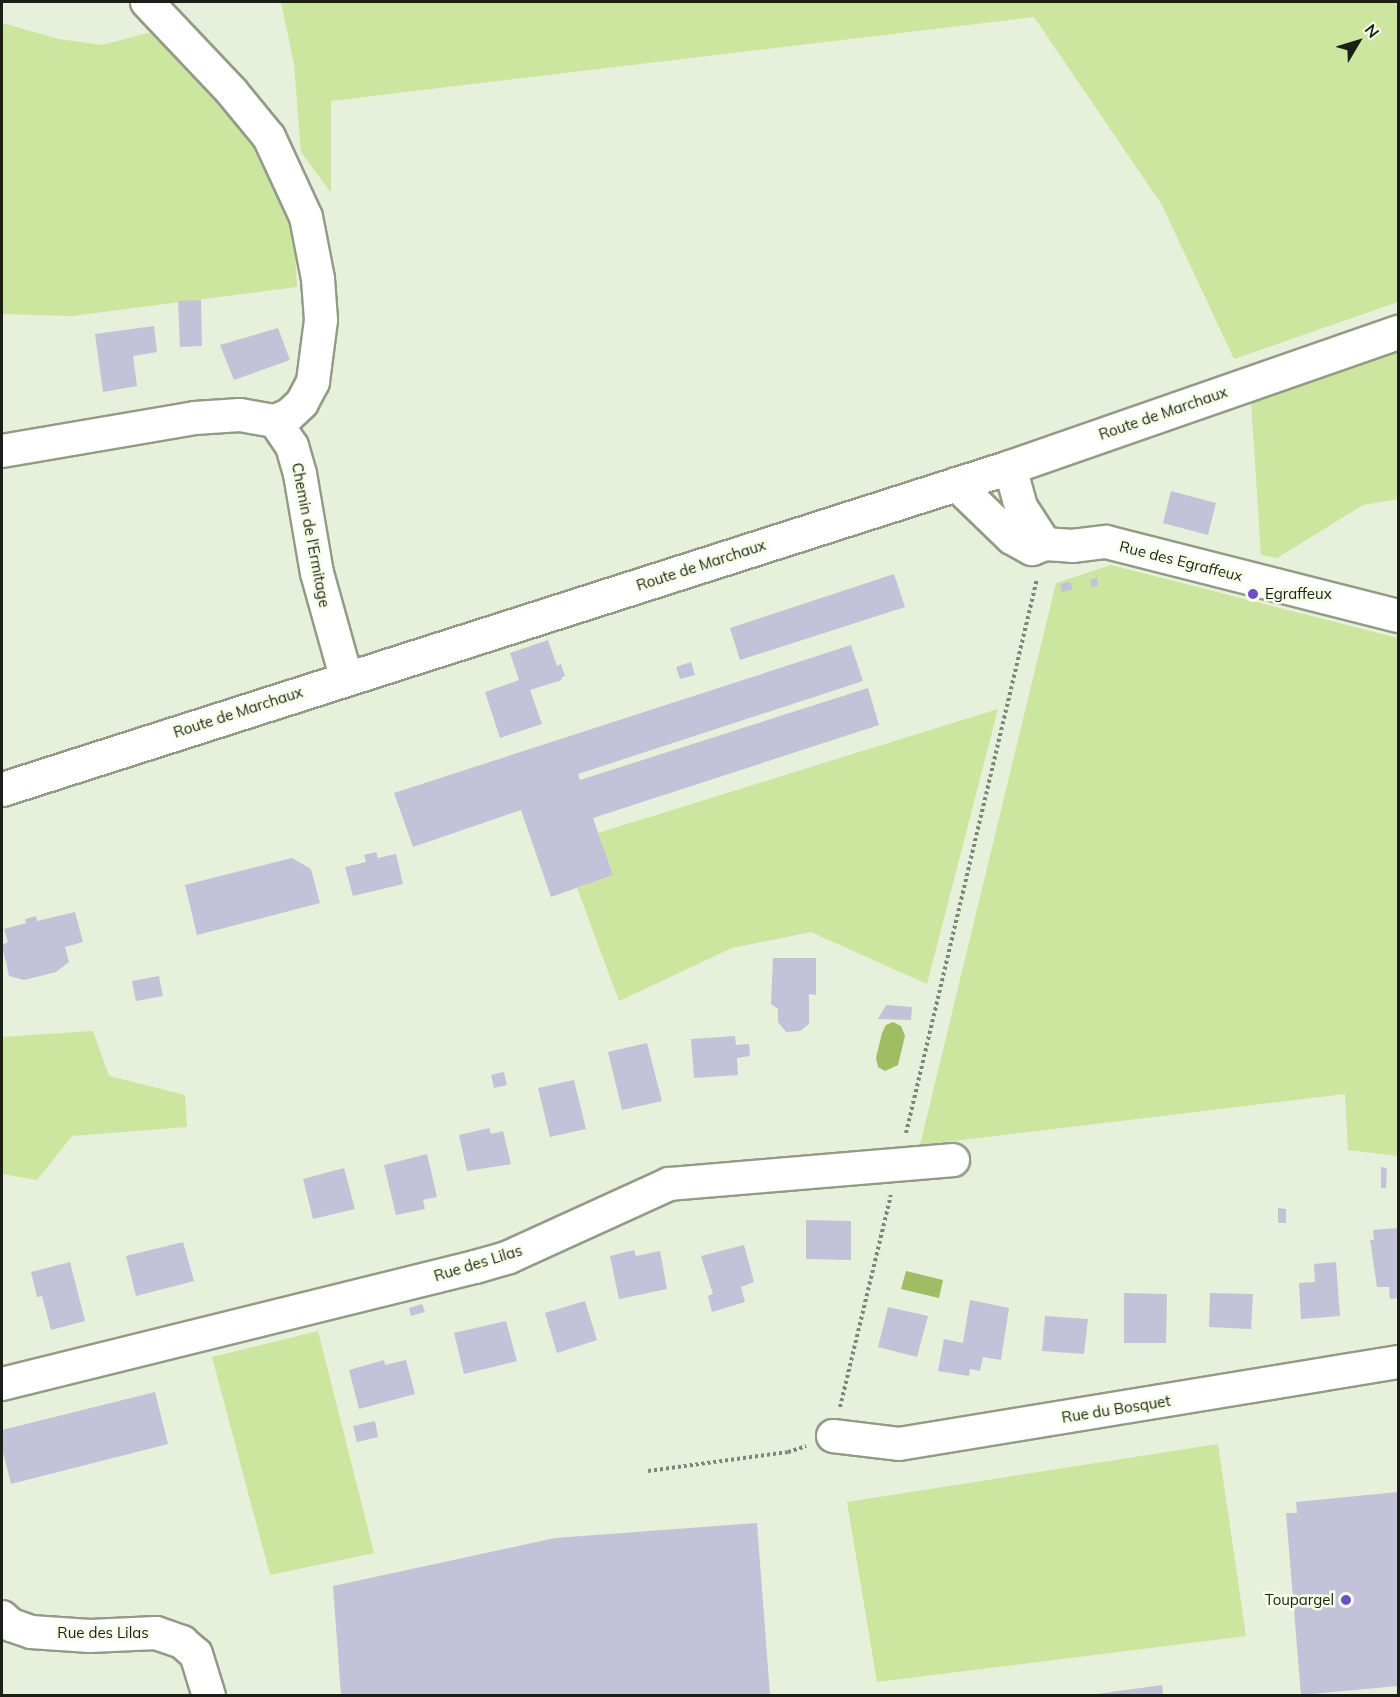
<!DOCTYPE html>
<style>
body{margin:0}
#map{position:relative;width:1400px;height:1697px;overflow:hidden;background:#e7f0da;font-family:Mulish,sans-serif}
div>[style]{position:absolute}
[style*='--x']{left:calc(var(--x)*1px);top:calc(var(--y)*1px);width:calc(var(--w)*1px);rotate:calc(var(--a)*1deg)}
.green>*{inset:0;background:#cce59f}
.water>*{inset:0;background:#9fbd63}
.building>*{inset:0;background:#c4c2d8}
.path>*{height:4px;margin-top:-2px;transform-origin:0;background:repeating-linear-gradient(90deg,#808677 0 3px,transparent 0 6px)}
.roads{filter:drop-shadow(2px 0 #939b86) drop-shadow(-2px 0 #939b86) drop-shadow(0 2px #939b86) drop-shadow(0 -2px #939b86)}
.street>*{height:32px;margin:-16px;padding:0 16px;transform-origin:16px;border-radius:16px;background:#fff}
.secondary>*{height:33px;margin:-16.5px;padding:0 16.5px;transform-origin:16.5px;border-radius:16.5px;background:#fff}
.dots>*{width:16px;height:16px;translate:-50% -50%;box-sizing:border-box;border:3px solid #f5fee7;border-radius:50%}
span{translate:-50% -50%;white-space:nowrap;text-align:center;line-height:1.15;-webkit-text-stroke:5px #f5fee7;paint-order:stroke}
.street-label{font-size:15px;color:#1c1f17}
.poi-label{font-size:15px;color:#1c1f17}
.left{translate:0 -50%;text-align:left}
.right{translate:-100% -50%;text-align:right}
.frame{position:absolute;inset:0;border:3px solid #1c1f17;pointer-events:none}
.north{position:absolute;left:1328px;top:12px;width:60px;height:60px;-webkit-text-stroke:4px #f5fee7;paint-order:stroke;rotate:52deg;font-size:16px;font-weight:700;line-height:24px;text-align:center;color:#1c1f17}
.north::after{content:'';display:block;margin:auto;width:21px;height:27px;background:#1c1f17;clip-path:polygon(50% 0,100% 100%,50% 72%,0 100%)}
</style>
<div id="map">
<div class="green">
<i style="clip-path:polygon(281px 2px,1398px 2px,1398px 302px,1234px 359px,1162px 205px,1034px 17px,331px 101px,331px 193px,301px 152px,294px 64px)"></i>
<i style="clip-path:polygon(2px 23px,59px 39px,102px 45px,155px 31px,213px 87px,253px 144px,294px 233px,297px 287px,72px 316px,2px 314px)"></i>
<i style="clip-path:polygon(1398px 351px,1398px 499px,1363px 505px,1277px 558px,1261px 555px,1251px 401px)"></i>
<i style="clip-path:polygon(1111px 565px,1398px 638px,1398px 1156px,1348px 1150px,1345px 1094px,920px 1145px,1056px 583px)"></i>
<i style="clip-path:polygon(998px 709px,927px 984px,811px 932px,732px 948px,619px 1001px,577px 888px,613px 875px,598px 833px)"></i>
<i style="clip-path:polygon(93px 1031px,109px 1076px,185px 1095px,187px 1127px,72px 1136px,37px 1180px,2px 1174px,2px 1037px)"></i>
<i style="clip-path:polygon(318px 1331px,374px 1553px,270px 1575px,212px 1357px)"></i>
<i style="clip-path:polygon(1218px 1444px,1246px 1636px,877px 1682px,847px 1502px)"></i>
</div>
<div class="water">
<i style="clip-path:polygon(893px 1022px,901px 1026px,905px 1036px,898px 1065px,885px 1071px,878px 1067px,876px 1058px,882px 1033px,886px 1025px)"></i>
<i style="clip-path:polygon(906px 1271px,943px 1280px,939px 1298px,901px 1289px)"></i>
</div>
<div class="building">
<i style="clip-path:polygon(201px 300px,202px 346px,180px 347px,178px 301px)"></i>
<i style="clip-path:polygon(154px 326px,157px 352px,133px 356px,137px 386px,103px 392px,95px 334px)"></i>
<i style="clip-path:polygon(278px 328px,290px 360px,234px 380px,220px 345px)"></i>
<i style="clip-path:polygon(1171px 491px,1216px 503px,1208px 535px,1163px 523px)"></i>
<i style="clip-path:polygon(894px 574px,905px 607px,740px 660px,730px 628px)"></i>
<i style="clip-path:polygon(1097px 577px,1098px 585px,1092px 588px,1090px 580px)"></i>
<i style="clip-path:polygon(1070px 582px,1073px 589px,1062px 592px,1060px 584px)"></i>
<i style="clip-path:polygon(548px 640px,557px 666px,561px 664px,565px 676px,561px 678px,562px 680px,530px 690px,542px 724px,500px 738px,485px 692px,519px 680px,510px 653px)"></i>
<i style="clip-path:polygon(851px 645px,863px 681px,578px 774px,580px 780px,868px 688px,879px 725px,593px 818px,613px 875px,551px 897px,521px 810px,413px 847px,394px 793px)"></i>
<i style="clip-path:polygon(691px 662px,695px 675px,680px 679px,676px 667px)"></i>
<i style="clip-path:polygon(376px 852px,378px 858px,396px 854px,403px 884px,353px 896px,345px 867px,366px 862px,364px 855px)"></i>
<i style="clip-path:polygon(292px 858px,311px 869px,320px 903px,197px 935px,185px 885px)"></i>
<i style="clip-path:polygon(75px 912px,83px 942px,65px 947px,69px 962px,56px 972px,24px 980px,9px 976px,2px 945px,8px 942px,4px 929px,26px 923px,25px 919px,36px 916px,37px 921px)"></i>
<i style="clip-path:polygon(773px 958px,816px 958px,816px 995px,809px 994px,809px 1024px,800px 1031px,786px 1032px,778px 1022px,778px 1009px,771px 1004px)"></i>
<i style="clip-path:polygon(159px 976px,163px 996px,136px 1001px,132px 981px)"></i>
<i style="clip-path:polygon(886px 1005px,912px 1007px,911px 1020px,878px 1019px)"></i>
<i style="clip-path:polygon(735px 1036px,736px 1045px,749px 1044px,750px 1056px,737px 1058px,738px 1075px,694px 1078px,691px 1039px)"></i>
<i style="clip-path:polygon(647px 1043px,662px 1101px,622px 1110px,608px 1052px)"></i>
<i style="clip-path:polygon(504px 1072px,507px 1085px,494px 1088px,491px 1075px)"></i>
<i style="clip-path:polygon(574px 1080px,586px 1129px,550px 1137px,538px 1088px)"></i>
<i style="clip-path:polygon(489px 1128px,491px 1134px,503px 1131px,511px 1164px,467px 1171px,459px 1135px)"></i>
<i style="clip-path:polygon(427px 1154px,437px 1197px,423px 1200px,425px 1209px,396px 1215px,384px 1165px)"></i>
<i style="clip-path:polygon(1381px 1167px,1387px 1168px,1386px 1188px,1381px 1188px)"></i>
<i style="clip-path:polygon(344px 1168px,355px 1209px,313px 1219px,303px 1179px)"></i>
<i style="clip-path:polygon(1278px 1208px,1286px 1209px,1286px 1223px,1278px 1223px)"></i>
<i style="clip-path:polygon(806px 1220px,851px 1221px,851px 1260px,806px 1259px)"></i>
<i style="clip-path:polygon(1398px 1228px,1398px 1298px,1390px 1299px,1389px 1287px,1377px 1287px,1370px 1240px,1374px 1240px,1373px 1230px)"></i>
<i style="clip-path:polygon(183px 1242px,194px 1281px,136px 1296px,126px 1256px)"></i>
<i style="clip-path:polygon(744px 1245px,754px 1282px,741px 1287px,745px 1302px,712px 1312px,708px 1296px,713px 1294px,701px 1256px)"></i>
<i style="clip-path:polygon(634px 1250px,636px 1256px,660px 1251px,667px 1289px,619px 1299px,610px 1256px)"></i>
<i style="clip-path:polygon(70px 1262px,85px 1321px,51px 1330px,42px 1296px,37px 1297px,31px 1272px)"></i>
<i style="clip-path:polygon(1336px 1262px,1340px 1316px,1301px 1319px,1299px 1283px,1315px 1282px,1314px 1264px)"></i>
<i style="clip-path:polygon(1124px 1293px,1167px 1294px,1166px 1343px,1124px 1343px)"></i>
<i style="clip-path:polygon(1210px 1293px,1253px 1294px,1251px 1329px,1209px 1327px)"></i>
<i style="clip-path:polygon(970px 1300px,1009px 1308px,1001px 1360px,983px 1357px,980px 1371px,970px 1369px,969px 1376px,938px 1371px,944px 1339px,963px 1343px)"></i>
<i style="clip-path:polygon(585px 1301px,597px 1340px,557px 1353px,545px 1313px)"></i>
<i style="clip-path:polygon(422px 1304px,425px 1312px,411px 1316px,409px 1308px)"></i>
<i style="clip-path:polygon(888px 1307px,928px 1316px,917px 1357px,878px 1347px)"></i>
<i style="clip-path:polygon(1045px 1316px,1088px 1319px,1084px 1354px,1042px 1351px)"></i>
<i style="clip-path:polygon(506px 1321px,517px 1361px,464px 1374px,454px 1333px)"></i>
<i style="clip-path:polygon(384px 1360px,385px 1365px,406px 1360px,415px 1394px,359px 1409px,349px 1370px)"></i>
<i style="clip-path:polygon(155px 1392px,168px 1444px,11px 1484px,2px 1448px,2px 1430px)"></i>
<i style="clip-path:polygon(375px 1421px,378px 1437px,357px 1442px,353px 1426px)"></i>
<i style="clip-path:polygon(1398px 1492px,1398px 1686px,1301px 1695px,1286px 1513px,1297px 1513px,1296px 1502px)"></i>
<i style="clip-path:polygon(757px 1523px,770px 1695px,341px 1695px,333px 1586px,555px 1538px)"></i>
<i style="clip-path:polygon(1162px 1685px,1163px 1695px,1097px 1695px,1097px 1694px)"></i>
</div>
<div class="path">
<i style="--x:906;--y:1133;--w:569;--a:-76.7"></i>
<i style="--x:840;--y:1407;--w:218;--a:-76.5"></i>
<i style="--x:648;--y:1471;--w:141;--a:-7.7"></i>
<i style="--x:788;--y:1452;--w:19;--a:-18"></i>
</div>
<div class="roads">
<div class="street">
<i style="--x:147;--y:2;--w:124;--a:46.6"></i>
<i style="--x:232;--y:92;--w:58;--a:50.6"></i>
<i style="--x:269;--y:137;--w:88;--a:65.2"></i>
<i style="--x:306;--y:217;--w:63;--a:79"></i>
<i style="--x:318;--y:279;--w:41;--a:85.8"></i>
<i style="--x:321;--y:320;--w:63;--a:97.4"></i>
<i style="--x:313;--y:382;--w:24;--a:118"></i>
<i style="--x:302;--y:403;--w:18;--a:137"></i>
<i style="--x:289;--y:415;--w:15;--a:157"></i>
<i style="--x:2;--y:451;--w:196;--a:-9.7"></i>
<i style="--x:195;--y:418;--w:45;--a:-3.8"></i>
<i style="--x:240;--y:415;--w:36;--a:10"></i>
<i style="--x:275;--y:421;--w:30;--a:56"></i>
<i style="--x:292;--y:446;--w:29;--a:74"></i>
<i style="--x:300;--y:474;--w:100;--a:80.3"></i>
<i style="--x:317;--y:573;--w:108;--a:74.4"></i>
<i style="--x:1010;--y:467;--w:41;--a:74.6"></i>
<i style="--x:1021;--y:507;--w:44;--a:57"></i>
<i style="--x:956;--y:484;--w:78;--a:44"></i>
<i style="--x:1012;--y:538;--w:23;--a:29"></i>
<i style="--x:1032;--y:549;--w:14;--a:-21"></i>
<i style="--x:1045;--y:544;--w:27;--a:4"></i>
<i style="--x:1072;--y:546;--w:34;--a:-7"></i>
<i style="--x:1106;--y:542;--w:301;--a:14.2"></i>
<i style="--x:2;--y:1384;--w:487;--a:-13.9"></i>
<i style="--x:475;--y:1267;--w:35;--a:-16"></i>
<i style="--x:509;--y:1257;--w:176;--a:-24.5"></i>
<i style="--x:669;--y:1184;--w:285;--a:-4.8"></i>
<i style="--x:833;--y:1436;--w:66;--a:6.9"></i>
<i style="--x:899;--y:1444;--w:506;--a:-9.33"></i>
<i style="--x:2;--y:1617;--w:12;--a:42"></i>
<i style="--x:11;--y:1625;--w:21;--a:19"></i>
<i style="--x:31;--y:1632;--w:59;--a:3.9"></i>
<i style="--x:90;--y:1636;--w:66;--a:-2.6"></i>
<i style="--x:156;--y:1633;--w:28;--a:19"></i>
<i style="--x:182;--y:1642;--w:18;--a:41"></i>
<i style="--x:196;--y:1654;--w:44;--a:72.8"></i>
</div>
<div class="secondary">
<i style="--x:2;--y:789;--w:1058;--a:-17.72"></i>
<i style="--x:1010;--y:467;--w:411;--a:-19.2"></i>
</div>
</div>
<div class="dots">
<i style="left:1253px;top:594px;background:#704ec7"></i>
<i style="left:1346px;top:1600px;background:#704ec7"></i>
</div>
<div class="street-label">
<span style="left:1163px;top:413px;rotate:-19deg">Route de Marchaux</span>
<span style="left:311px;top:535px;rotate:79deg">Chemin de l'Ermitage</span>
<span style="left:1181px;top:561px;rotate:14deg">Rue des Egraffeux</span>
<span style="left:701px;top:565px;rotate:-18deg">Route de Marchaux</span>
<span style="left:238px;top:712px;rotate:-18deg">Route de Marchaux</span>
<span style="left:478px;top:1263px;rotate:-17deg">Rue des Lilas</span>
<span style="left:1116px;top:1409px;rotate:-9deg">Rue du Bosquet</span>
<span style="left:103px;top:1633px">Rue des Lilas</span>
</div>
<div class="poi-label">
<span class="left" style="left:1265px;top:594px">Egraffeux</span>
<span class="right" style="left:1334px;top:1600px">Toupargel</span>
</div>
<div class="frame"></div>
<div class="north">N</div>
</div>
